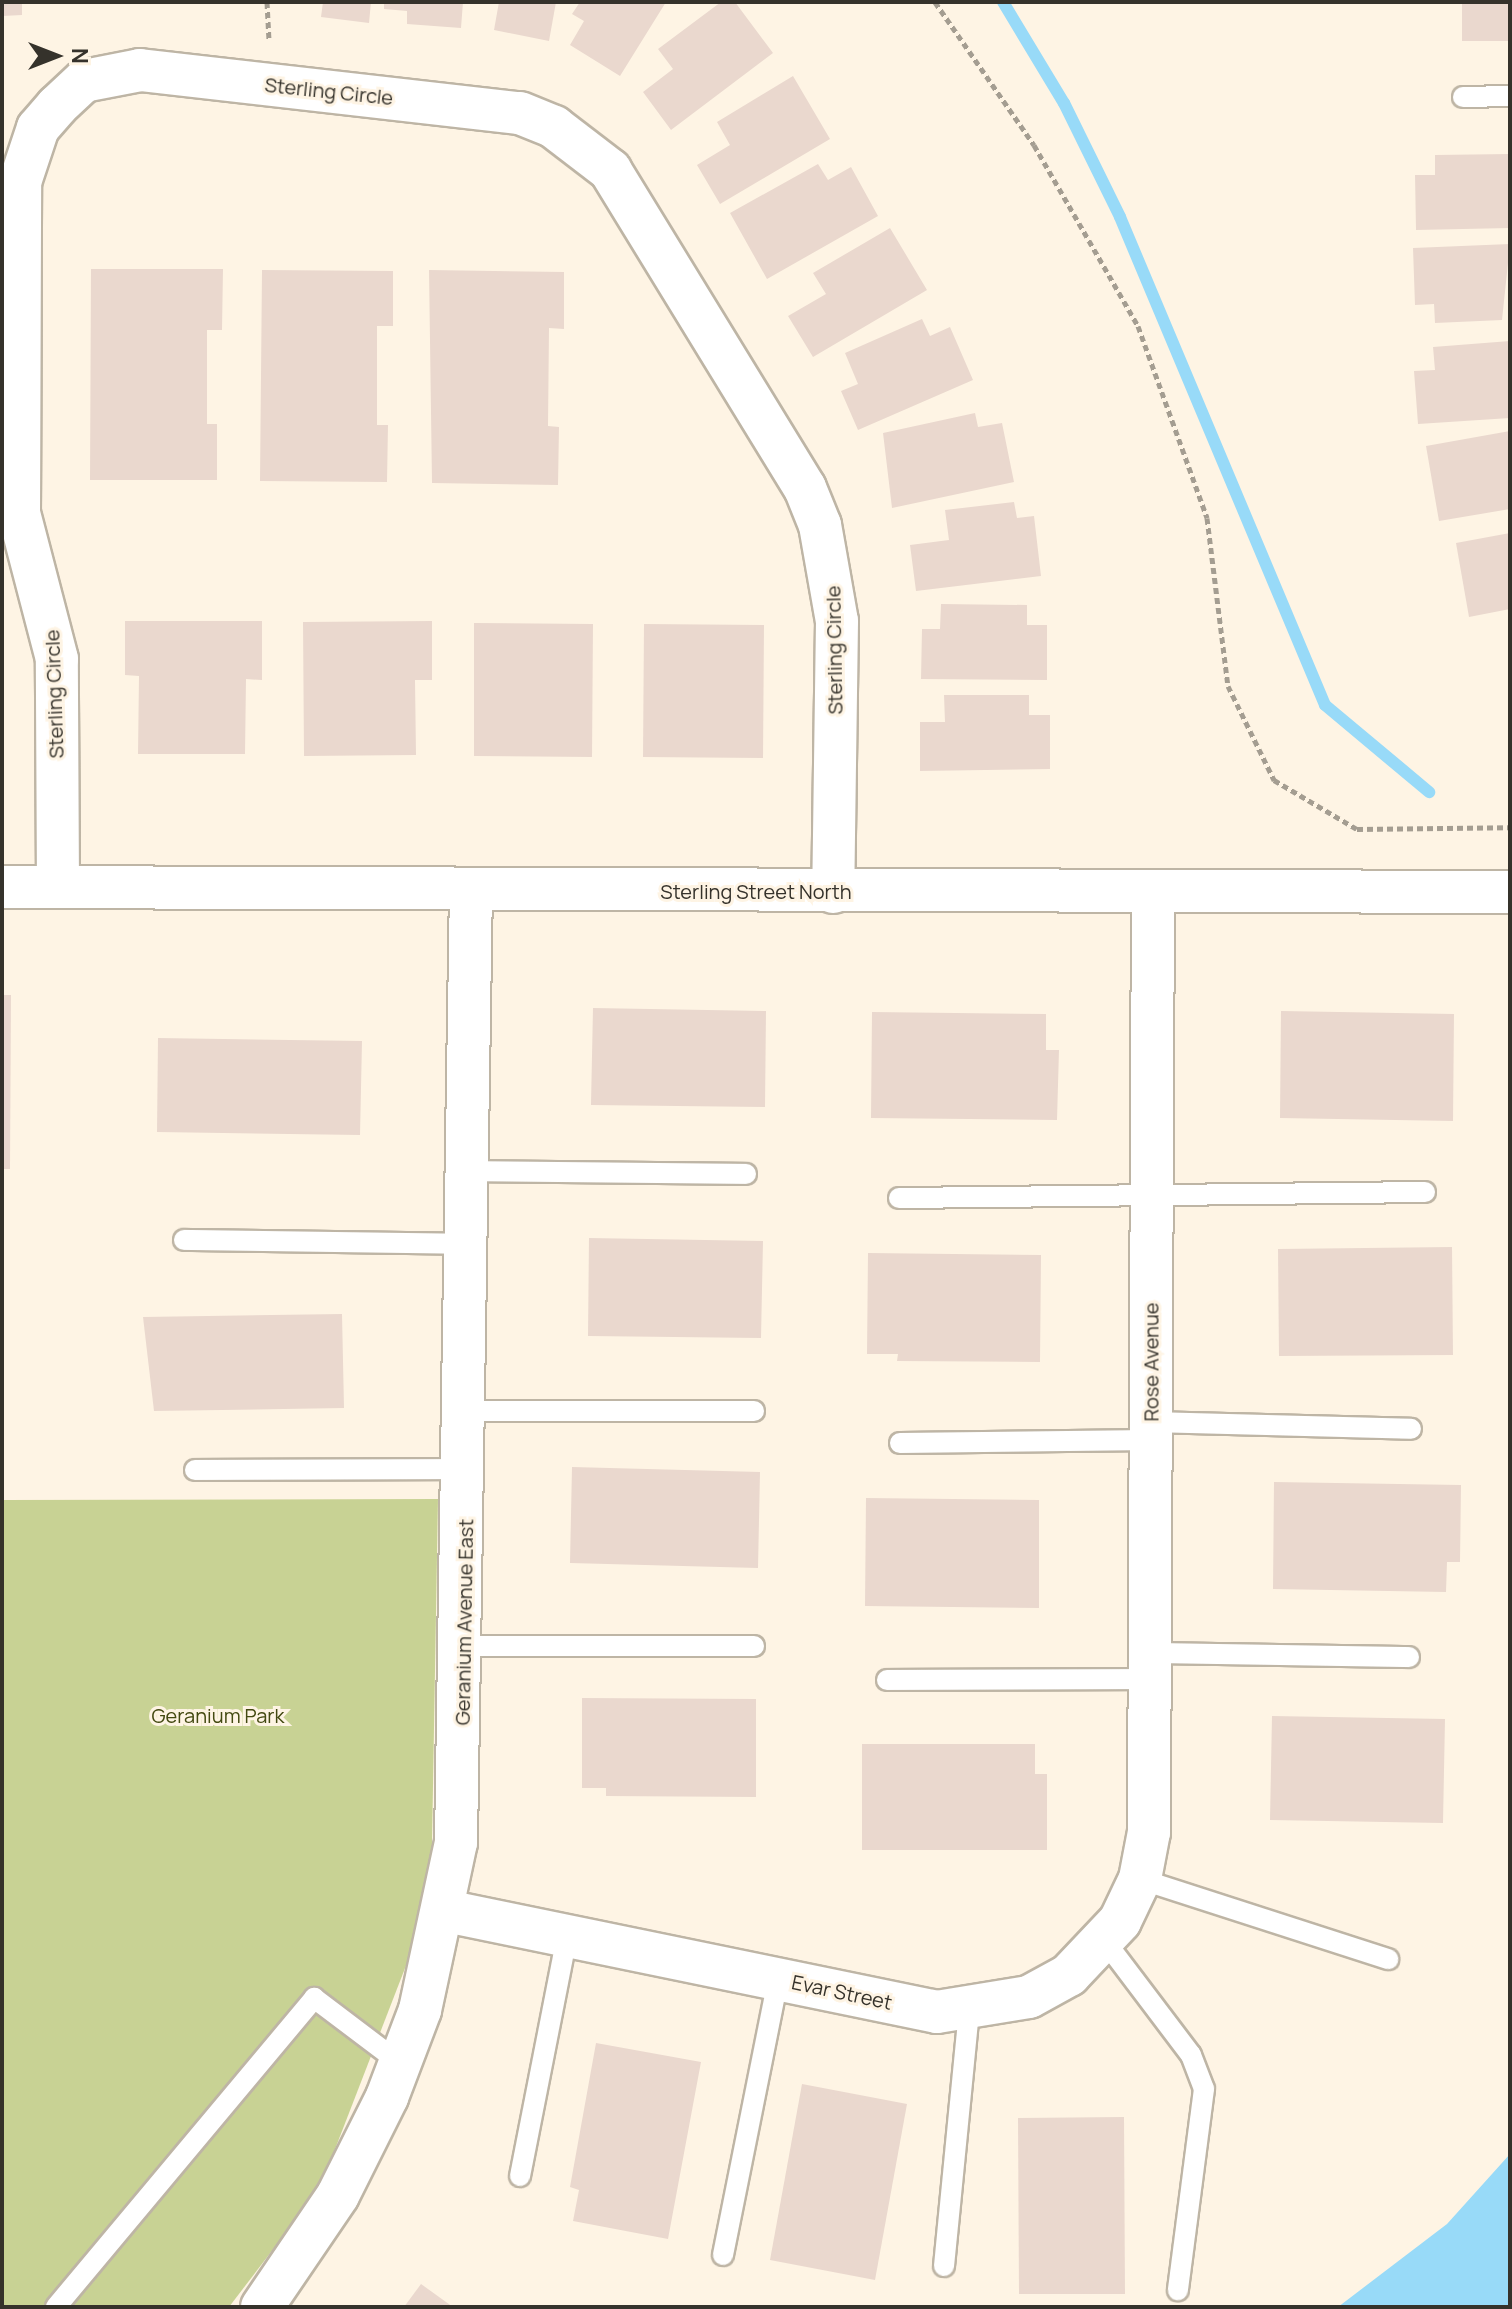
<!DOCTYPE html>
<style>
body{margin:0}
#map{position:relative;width:1512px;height:2309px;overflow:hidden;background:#fef4e4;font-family:Manrope,sans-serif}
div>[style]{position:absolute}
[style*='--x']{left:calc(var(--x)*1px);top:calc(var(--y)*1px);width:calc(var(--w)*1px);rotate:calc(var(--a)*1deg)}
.green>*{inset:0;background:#c8d294}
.water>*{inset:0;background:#98daf8}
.stream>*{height:12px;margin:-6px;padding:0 6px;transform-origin:6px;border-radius:6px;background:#98daf8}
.building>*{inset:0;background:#ead8ce}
.path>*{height:5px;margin-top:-2.5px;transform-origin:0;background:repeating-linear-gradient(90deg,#a49d91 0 6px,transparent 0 10px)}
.roads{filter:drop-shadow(2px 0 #beb5a5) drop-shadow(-2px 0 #beb5a5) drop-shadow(0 2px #beb5a5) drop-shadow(0 -2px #beb5a5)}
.lane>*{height:20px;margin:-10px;padding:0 10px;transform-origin:10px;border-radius:10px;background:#fff}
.street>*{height:42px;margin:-21px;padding:0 21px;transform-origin:21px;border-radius:21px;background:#fff}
span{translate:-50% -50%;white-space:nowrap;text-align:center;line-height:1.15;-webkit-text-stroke:6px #fef4e4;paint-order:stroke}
.street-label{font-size:20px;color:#35322b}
.park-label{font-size:20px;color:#434911}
.frame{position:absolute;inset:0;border:4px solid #35322b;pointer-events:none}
.north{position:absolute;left:16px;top:16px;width:80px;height:80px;-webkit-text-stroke:6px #fef4e4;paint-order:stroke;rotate:90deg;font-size:22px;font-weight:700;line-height:32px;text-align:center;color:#35322b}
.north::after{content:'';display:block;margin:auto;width:28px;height:36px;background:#35322b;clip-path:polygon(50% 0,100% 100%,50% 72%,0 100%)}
</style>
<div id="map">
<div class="green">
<i style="clip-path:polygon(438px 1499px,431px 1901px,320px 2188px,229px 2307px,2px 2307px,2px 1500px)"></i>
</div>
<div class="water">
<i style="clip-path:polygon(1510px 2154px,1510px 2307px,1338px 2307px,1447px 2224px)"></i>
</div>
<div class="stream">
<i style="--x:1003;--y:2;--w:118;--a:58.9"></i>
<i style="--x:1064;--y:103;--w:127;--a:63.8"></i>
<i style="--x:1120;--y:217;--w:529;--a:67.21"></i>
<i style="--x:1325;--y:705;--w:136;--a:39.9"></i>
</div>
<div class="building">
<i style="clip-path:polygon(2px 2px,22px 2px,22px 15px,2px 16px)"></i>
<i style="clip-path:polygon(323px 2px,371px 2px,369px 23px,321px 17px)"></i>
<i style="clip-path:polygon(384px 2px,463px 2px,461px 28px,407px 24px,407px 11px,384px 9px)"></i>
<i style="clip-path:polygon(499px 2px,556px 2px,549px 41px,494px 30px)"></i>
<i style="clip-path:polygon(580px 2px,666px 2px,620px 76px,570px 45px,584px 21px,572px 14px)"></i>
<i style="clip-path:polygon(721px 2px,735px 2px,773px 53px,671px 130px,643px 92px,673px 69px,658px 49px)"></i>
<i style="clip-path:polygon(1462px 2px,1510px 2px,1510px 41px,1462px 41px)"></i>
<i style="clip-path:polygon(793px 76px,830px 139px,720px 204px,697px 165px,730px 145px,717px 122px)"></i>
<i style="clip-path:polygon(1510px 154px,1510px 228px,1416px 230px,1415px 175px,1435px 175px,1435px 155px)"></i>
<i style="clip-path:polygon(818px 164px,828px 180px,851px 167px,878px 216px,767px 279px,730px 213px)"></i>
<i style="clip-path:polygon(890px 228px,927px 290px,813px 357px,788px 316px,826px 294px,813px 273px)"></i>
<i style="clip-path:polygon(1510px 244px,1502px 320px,1435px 323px,1434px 304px,1415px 305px,1413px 248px)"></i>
<i style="clip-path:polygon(91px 269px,223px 269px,222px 330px,207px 330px,207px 424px,217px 424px,217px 480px,90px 480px)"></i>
<i style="clip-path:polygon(262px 270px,393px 271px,393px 326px,377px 326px,377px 425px,388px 425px,387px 482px,260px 481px)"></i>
<i style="clip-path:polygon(429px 270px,564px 272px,564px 329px,549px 328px,548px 426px,559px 427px,558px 485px,432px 483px)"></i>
<i style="clip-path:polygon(922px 319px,930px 336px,950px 327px,973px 380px,858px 430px,841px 391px,858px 384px,845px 353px)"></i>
<i style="clip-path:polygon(1510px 341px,1510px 418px,1418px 424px,1414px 371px,1435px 370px,1433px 347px)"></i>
<i style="clip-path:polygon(975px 413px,978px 427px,1002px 423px,1014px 482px,892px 508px,883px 433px)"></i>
<i style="clip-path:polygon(1510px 431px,1510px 509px,1439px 521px,1426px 446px)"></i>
<i style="clip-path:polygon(1014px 502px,1017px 518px,1034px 516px,1041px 576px,916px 591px,910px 545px,949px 540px,945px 510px)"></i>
<i style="clip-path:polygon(1510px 533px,1510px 609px,1469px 617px,1456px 543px)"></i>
<i style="clip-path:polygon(941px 604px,1027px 605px,1027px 625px,1047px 625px,1047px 680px,921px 679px,922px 629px,940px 629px)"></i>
<i style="clip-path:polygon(125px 621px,262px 621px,262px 680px,246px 679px,245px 754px,138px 754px,139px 676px,125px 675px)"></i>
<i style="clip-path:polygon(432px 621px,432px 680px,415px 680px,416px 755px,304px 756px,303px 622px)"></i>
<i style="clip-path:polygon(474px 623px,593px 624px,592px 757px,474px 756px)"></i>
<i style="clip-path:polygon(644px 624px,764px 625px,763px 758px,643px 757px)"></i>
<i style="clip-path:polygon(944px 695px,1029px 695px,1029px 715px,1050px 715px,1050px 769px,920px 771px,920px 722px,945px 722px)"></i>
<i style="clip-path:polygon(2px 995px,11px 995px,10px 1169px,2px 1169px)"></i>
<i style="clip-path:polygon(593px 1008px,766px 1011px,765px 1107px,591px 1105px)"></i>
<i style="clip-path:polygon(1281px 1011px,1454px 1014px,1453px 1121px,1280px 1118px)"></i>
<i style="clip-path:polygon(872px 1012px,1046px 1014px,1046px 1050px,1059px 1050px,1057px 1120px,871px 1118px)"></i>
<i style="clip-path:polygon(158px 1038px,362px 1041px,360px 1135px,157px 1132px)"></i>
<i style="clip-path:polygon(589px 1238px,763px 1241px,761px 1338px,588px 1336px)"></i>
<i style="clip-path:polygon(1452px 1247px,1453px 1355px,1279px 1356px,1278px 1249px)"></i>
<i style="clip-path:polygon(868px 1253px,1041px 1255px,1040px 1362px,897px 1361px,898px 1354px,867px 1354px)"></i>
<i style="clip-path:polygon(342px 1314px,344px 1408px,154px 1411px,143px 1317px)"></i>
<i style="clip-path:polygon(572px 1467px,760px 1472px,758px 1568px,570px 1563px)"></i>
<i style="clip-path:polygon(1274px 1482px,1461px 1485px,1460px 1562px,1447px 1562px,1446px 1592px,1273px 1589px)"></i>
<i style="clip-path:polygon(866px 1498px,1039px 1500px,1039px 1608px,865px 1606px)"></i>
<i style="clip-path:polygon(582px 1698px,756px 1699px,756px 1797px,606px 1796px,606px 1788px,582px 1788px)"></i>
<i style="clip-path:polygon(1272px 1716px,1445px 1719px,1443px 1823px,1270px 1820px)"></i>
<i style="clip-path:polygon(862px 1744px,1035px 1744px,1035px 1774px,1047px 1774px,1047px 1850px,862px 1850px)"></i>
<i style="clip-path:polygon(596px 2043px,701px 2062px,668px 2239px,573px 2221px,579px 2190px,570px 2187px)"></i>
<i style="clip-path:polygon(802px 2084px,907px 2104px,875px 2280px,770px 2260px)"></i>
<i style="clip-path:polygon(1124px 2117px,1125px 2294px,1019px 2294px,1018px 2118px)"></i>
<i style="clip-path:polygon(421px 2284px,453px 2307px,404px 2307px)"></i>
</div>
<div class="path">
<i style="--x:267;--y:2;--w:39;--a:87"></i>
<i style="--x:935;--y:2;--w:174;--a:55.3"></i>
<i style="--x:1034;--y:145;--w:209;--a:60.1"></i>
<i style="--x:1138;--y:326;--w:204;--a:70.2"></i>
<i style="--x:1207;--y:518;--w:169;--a:82.9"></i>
<i style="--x:1228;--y:686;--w:105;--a:63.9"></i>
<i style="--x:1274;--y:780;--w:96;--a:30.6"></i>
<i style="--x:1357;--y:829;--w:153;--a:-0.7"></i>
</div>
<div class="roads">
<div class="lane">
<i style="--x:1463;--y:97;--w:47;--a:-1.2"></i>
<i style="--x:469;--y:1171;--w:277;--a:0.6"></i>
<i style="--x:899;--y:1198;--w:526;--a:-0.65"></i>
<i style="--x:184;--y:1240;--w:284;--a:0.8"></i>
<i style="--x:466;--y:1411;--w:288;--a:0"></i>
<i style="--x:1151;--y:1422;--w:260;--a:1.5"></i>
<i style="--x:900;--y:1443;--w:251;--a:-0.7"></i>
<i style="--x:195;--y:1470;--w:271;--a:-0.2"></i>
<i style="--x:464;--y:1646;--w:290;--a:0"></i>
<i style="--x:1150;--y:1653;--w:259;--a:0.9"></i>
<i style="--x:887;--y:1680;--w:263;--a:-0.2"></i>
<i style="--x:1140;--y:1879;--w:261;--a:17.9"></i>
<i style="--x:1104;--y:1940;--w:144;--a:52.9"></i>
<i style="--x:1191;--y:2055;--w:36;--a:69"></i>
<i style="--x:1204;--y:2089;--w:203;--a:97.4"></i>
<i style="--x:520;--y:2176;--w:245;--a:-78.9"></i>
<i style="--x:723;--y:2255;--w:281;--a:-78.7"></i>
<i style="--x:944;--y:2266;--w:257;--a:-84.4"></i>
<i style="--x:56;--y:2307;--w:403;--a:-50.1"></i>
<i style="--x:314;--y:1998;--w:108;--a:37.1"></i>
</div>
<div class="street">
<i style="--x:2;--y:887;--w:1508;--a:0.19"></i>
<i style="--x:58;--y:887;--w:228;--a:-90.3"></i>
<i style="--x:57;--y:659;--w:151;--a:-104.6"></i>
<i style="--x:19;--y:513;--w:331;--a:-89.8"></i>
<i style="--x:20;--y:182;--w:57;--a:-71.6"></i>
<i style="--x:38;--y:128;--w:29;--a:-49"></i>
<i style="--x:57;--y:106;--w:37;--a:-43"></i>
<i style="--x:84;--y:81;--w:57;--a:-11.1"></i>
<i style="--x:140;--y:70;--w:382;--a:6.5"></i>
<i style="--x:520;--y:113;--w:37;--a:22"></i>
<i style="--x:554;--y:127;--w:71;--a:37.5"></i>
<i style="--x:610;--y:170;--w:373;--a:58.5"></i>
<i style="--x:805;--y:488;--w:40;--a:68"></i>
<i style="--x:820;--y:525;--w:97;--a:80"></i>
<i style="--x:837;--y:621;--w:271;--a:90.8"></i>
<i style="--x:446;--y:1911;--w:501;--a:11.62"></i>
<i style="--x:937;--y:2012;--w:93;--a:-9.3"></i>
<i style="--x:1029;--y:1997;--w:46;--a:-28.8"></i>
<i style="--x:1069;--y:1975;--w:74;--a:-46.6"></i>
<i style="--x:1120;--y:1921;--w:47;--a:-64.5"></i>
<i style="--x:1140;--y:1879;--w:48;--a:-79.2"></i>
<i style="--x:1149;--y:1832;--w:940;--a:-89.76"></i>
<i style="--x:262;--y:2307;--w:135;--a:-55.8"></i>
<i style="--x:338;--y:2195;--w:110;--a:-63.4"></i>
<i style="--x:387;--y:2097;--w:93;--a:-69.2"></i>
<i style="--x:420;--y:2010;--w:172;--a:-77.9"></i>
<i style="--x:456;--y:1842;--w:951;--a:-89.1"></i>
</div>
</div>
<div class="street-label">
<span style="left:329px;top:91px;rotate:6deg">Sterling Circle</span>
<span style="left:834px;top:650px;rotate:-91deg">Sterling Circle</span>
<span style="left:54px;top:694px;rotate:-92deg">Sterling Circle</span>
<span style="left:756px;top:891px">Sterling Street North</span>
<span style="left:1151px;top:1362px;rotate:-90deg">Rose Avenue</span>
<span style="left:464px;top:1622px;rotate:-89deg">Geranium Avenue East</span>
<span style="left:842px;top:1992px;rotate:12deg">Evar Street</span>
</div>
<div class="park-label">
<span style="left:218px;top:1715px">Geranium Park</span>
</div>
<div class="frame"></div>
<div class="north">N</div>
</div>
